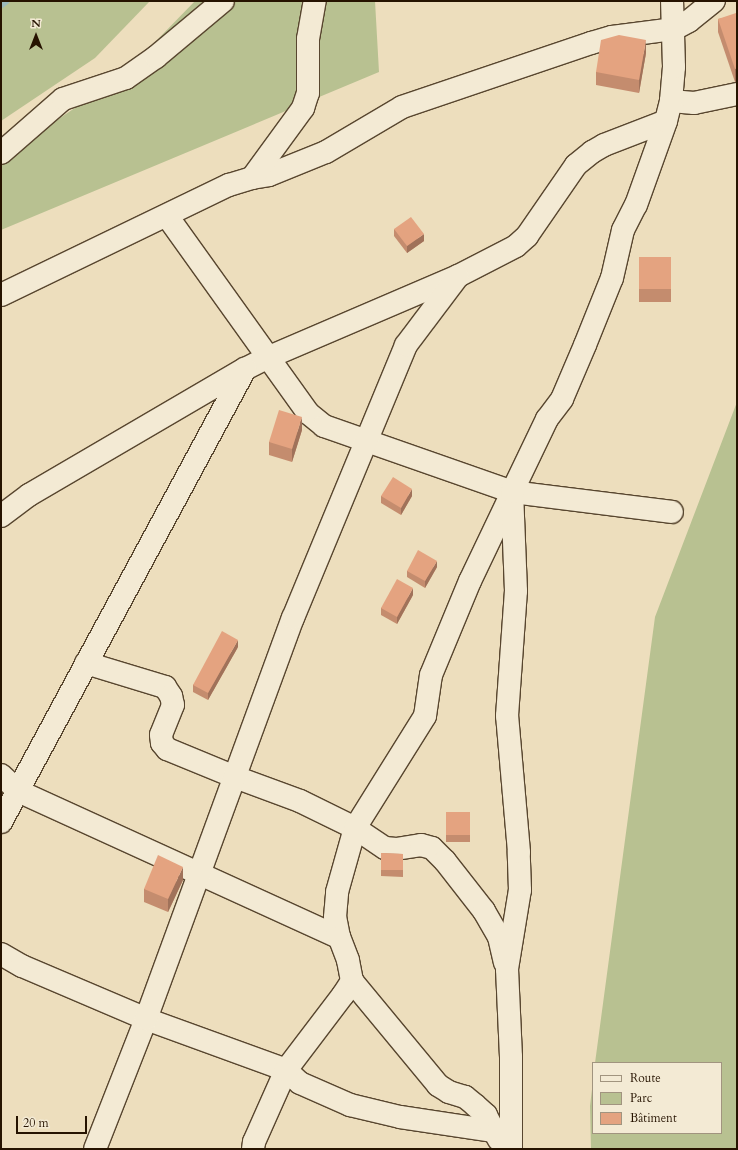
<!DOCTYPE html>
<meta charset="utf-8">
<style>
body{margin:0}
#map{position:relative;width:738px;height:1150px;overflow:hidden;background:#eddebd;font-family:Cardo,serif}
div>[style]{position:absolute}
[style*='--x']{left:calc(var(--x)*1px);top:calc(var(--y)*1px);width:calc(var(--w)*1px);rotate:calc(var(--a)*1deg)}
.green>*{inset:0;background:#b8c191}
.stream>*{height:7px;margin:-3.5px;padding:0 3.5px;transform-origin:3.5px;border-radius:3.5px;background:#9dbabb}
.roads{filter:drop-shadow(1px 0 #58462f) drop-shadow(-1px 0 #58462f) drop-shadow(0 1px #58462f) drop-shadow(0 -1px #58462f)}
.minor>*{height:22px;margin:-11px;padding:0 11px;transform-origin:11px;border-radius:11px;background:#f3ead4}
.wall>*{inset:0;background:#c48c6e}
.shaded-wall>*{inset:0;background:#a0725a}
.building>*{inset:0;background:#e4a380}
span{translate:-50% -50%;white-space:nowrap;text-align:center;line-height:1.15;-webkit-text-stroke:4px #f3ead4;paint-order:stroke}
.frame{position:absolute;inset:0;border:2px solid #261300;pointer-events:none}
.legend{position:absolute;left:592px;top:1062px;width:130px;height:72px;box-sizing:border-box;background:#f3ead4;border:1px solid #a1947f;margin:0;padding:5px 7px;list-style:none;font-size:12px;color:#261300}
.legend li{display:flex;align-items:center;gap:8px;height:20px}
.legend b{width:20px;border:1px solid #a1947f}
.north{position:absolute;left:16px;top:16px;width:40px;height:40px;-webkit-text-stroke:3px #f3ead4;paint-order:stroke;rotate:0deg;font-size:11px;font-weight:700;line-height:16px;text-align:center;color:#261300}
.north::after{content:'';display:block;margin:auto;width:14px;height:18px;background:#261300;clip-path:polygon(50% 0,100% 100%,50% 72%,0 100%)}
.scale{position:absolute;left:16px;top:1116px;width:71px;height:18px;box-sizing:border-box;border:2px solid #261300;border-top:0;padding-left:5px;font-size:12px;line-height:14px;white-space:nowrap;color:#261300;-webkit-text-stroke:3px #f3ead4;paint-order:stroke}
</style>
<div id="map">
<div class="green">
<i style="clip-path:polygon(1px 1px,150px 1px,95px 58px,1px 121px)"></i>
<i style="clip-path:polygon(195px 1px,375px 1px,379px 72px,1px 230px,1px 158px,122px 76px)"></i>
<i style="clip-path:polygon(737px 402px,737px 1149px,591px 1149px,590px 1106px,593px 1081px,593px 1133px,721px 1133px,721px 1063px,595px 1063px,655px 617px)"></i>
</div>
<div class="stream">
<i style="--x:1;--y:4;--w:5;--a:-37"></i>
</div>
<div class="roads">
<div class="minor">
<i style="--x:671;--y:101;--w:23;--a:5"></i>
<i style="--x:694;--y:103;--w:44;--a:-11.8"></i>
<i style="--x:1;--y:153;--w:82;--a:-41.1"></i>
<i style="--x:63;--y:99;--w:66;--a:-18.4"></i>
<i style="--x:126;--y:78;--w:37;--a:-35"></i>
<i style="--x:156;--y:57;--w:87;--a:-39.9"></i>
<i style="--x:252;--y:178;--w:17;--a:-10"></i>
<i style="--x:269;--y:175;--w:61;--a:-22"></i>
<i style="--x:326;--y:152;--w:88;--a:-30.6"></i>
<i style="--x:402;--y:107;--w:200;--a:-18.7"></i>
<i style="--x:591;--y:43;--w:22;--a:-16"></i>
<i style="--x:612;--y:37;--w:63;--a:-7.4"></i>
<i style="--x:674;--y:29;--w:17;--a:-28"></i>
<i style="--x:689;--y:21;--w:32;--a:-39"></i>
<i style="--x:167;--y:216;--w:242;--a:54.4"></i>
<i style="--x:308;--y:413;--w:21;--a:39"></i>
<i style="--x:324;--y:426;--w:199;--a:19.3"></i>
<i style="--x:512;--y:492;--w:161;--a:7.1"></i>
<i style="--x:1;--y:295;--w:253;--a:-25.8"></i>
<i style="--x:229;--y:185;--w:24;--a:-17"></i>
<i style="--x:252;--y:178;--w:87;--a:-53.9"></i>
<i style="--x:303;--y:108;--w:16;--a:-72"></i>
<i style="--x:308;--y:93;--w:54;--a:-90"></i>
<i style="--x:308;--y:39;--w:39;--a:-80"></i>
<i style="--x:1;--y:516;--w:35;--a:-37"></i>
<i style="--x:29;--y:495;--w:250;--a:-30.3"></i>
<i style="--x:245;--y:369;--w:27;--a:-27"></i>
<i style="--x:269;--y:357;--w:206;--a:-23.2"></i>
<i style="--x:458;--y:276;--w:65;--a:-27.3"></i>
<i style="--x:516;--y:246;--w:15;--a:-42"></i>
<i style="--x:527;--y:236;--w:86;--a:-55.4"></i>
<i style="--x:576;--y:165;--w:21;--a:-39"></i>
<i style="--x:592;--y:152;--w:14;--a:-30"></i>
<i style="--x:604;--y:145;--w:66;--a:-21.2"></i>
<i style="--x:86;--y:663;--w:83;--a:16.9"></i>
<i style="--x:165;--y:687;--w:11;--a:56"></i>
<i style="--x:171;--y:696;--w:9;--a:77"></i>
<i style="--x:173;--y:705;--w:32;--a:112"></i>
<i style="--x:161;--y:735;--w:8;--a:83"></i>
<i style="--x:162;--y:743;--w:8;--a:50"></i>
<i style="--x:167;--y:749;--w:74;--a:22.4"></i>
<i style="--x:235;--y:777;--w:69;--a:20.3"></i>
<i style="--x:300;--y:801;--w:61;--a:26.1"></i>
<i style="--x:355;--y:828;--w:36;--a:34"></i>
<i style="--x:385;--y:848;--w:11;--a:5"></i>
<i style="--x:396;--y:849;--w:25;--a:-9"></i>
<i style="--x:421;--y:845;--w:11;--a:15"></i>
<i style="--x:432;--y:848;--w:18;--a:45"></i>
<i style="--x:445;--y:861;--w:63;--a:52"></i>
<i style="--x:484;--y:911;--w:30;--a:60"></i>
<i style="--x:499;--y:937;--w:26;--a:77"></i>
<i style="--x:1;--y:775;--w:23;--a:43"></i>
<i style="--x:18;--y:791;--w:353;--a:24.5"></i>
<i style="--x:1;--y:822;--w:515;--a:-61.69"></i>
<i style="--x:1;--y:954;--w:24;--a:30"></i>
<i style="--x:22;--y:966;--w:135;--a:23.1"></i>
<i style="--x:146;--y:1019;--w:149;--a:20"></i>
<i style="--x:286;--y:1070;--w:19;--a:43"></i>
<i style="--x:300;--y:1083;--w:55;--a:23.7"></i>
<i style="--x:350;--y:1105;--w:51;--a:13.5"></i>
<i style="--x:400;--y:1117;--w:95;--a:8.5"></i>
<i style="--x:494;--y:1131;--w:10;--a:61"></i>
<i style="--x:494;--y:1131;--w:18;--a:-117"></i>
<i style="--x:486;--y:1115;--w:15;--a:-138"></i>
<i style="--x:475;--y:1105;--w:13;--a:-141"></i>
<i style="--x:465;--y:1097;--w:17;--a:-163"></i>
<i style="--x:449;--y:1092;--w:13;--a:-148"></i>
<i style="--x:438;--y:1085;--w:135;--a:-129.6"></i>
<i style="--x:352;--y:981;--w:21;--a:-101"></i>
<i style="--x:348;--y:960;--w:25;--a:-111"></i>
<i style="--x:339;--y:937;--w:20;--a:-101"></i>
<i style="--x:335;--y:917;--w:25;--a:-85"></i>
<i style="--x:337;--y:892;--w:66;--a:-74.3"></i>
<i style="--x:355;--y:828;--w:132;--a:-58"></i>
<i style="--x:425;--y:716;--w:41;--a:-81.7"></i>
<i style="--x:431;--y:675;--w:102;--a:-67.5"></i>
<i style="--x:470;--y:581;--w:95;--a:-64.5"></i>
<i style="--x:95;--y:1149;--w:140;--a:-68.6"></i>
<i style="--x:146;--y:1019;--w:427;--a:-69.9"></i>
<i style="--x:293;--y:618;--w:295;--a:-67.5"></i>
<i style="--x:406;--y:345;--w:86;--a:-53"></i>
<i style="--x:253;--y:1149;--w:7;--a:-82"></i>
<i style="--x:254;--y:1142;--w:79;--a:-66"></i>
<i style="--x:286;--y:1070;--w:94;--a:-52.8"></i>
<i style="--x:343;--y:995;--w:17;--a:-57"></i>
<i style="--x:511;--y:1149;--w:92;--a:-90"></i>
<i style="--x:511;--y:1057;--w:88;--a:-92.6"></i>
<i style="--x:507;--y:969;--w:80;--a:-80.7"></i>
<i style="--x:520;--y:890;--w:38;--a:-92"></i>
<i style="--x:519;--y:852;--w:137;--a:-95"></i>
<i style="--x:507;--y:716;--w:125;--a:-85.9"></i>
<i style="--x:516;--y:591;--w:99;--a:-92.3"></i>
<i style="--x:512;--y:492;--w:81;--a:-64.4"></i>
<i style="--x:547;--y:419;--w:25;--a:-53"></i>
<i style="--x:562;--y:399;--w:59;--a:-66.9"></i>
<i style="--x:585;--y:345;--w:72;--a:-68.1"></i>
<i style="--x:612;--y:278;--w:49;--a:-77.1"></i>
<i style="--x:623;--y:230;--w:28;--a:-63"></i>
<i style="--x:636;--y:205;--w:89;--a:-70.3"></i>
<i style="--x:666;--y:121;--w:21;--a:-76"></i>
<i style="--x:671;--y:101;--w:34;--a:-85"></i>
<i style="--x:674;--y:67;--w:66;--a:-91.7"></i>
</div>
</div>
<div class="wall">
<i style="clip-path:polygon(737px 15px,737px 81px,735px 82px,718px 32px,718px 19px)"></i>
<i style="clip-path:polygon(646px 53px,639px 93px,596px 85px,596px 72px)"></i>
<i style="clip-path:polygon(394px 229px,424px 241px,407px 253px,394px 236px)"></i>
<i style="clip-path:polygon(639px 257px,671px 257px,671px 302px,639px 302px)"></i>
<i style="clip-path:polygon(302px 430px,292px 462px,269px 455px,269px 442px)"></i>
<i style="clip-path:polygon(381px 496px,412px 496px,401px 515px,381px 503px)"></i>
<i style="clip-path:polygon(437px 567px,425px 588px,407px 577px,407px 571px)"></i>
<i style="clip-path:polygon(413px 595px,397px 624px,381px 615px,381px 608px)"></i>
<i style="clip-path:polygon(238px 647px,208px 700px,193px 692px,193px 685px)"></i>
<i style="clip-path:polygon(446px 812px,470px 812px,470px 842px,446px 842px)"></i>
<i style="clip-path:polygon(381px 853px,403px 854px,403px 877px,381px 876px)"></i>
<i style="clip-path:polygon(183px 880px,168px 912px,144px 902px,144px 889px)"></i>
</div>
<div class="shaded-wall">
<i style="clip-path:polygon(646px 40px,646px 53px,639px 93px,639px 80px)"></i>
<i style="clip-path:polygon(737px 68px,737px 81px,735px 82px,735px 69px)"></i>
<i style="clip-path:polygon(424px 234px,424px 241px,407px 253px,407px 246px)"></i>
<i style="clip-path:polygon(302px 417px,302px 430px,292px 462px,292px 449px)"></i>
<i style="clip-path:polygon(412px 489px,412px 496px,401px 515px,401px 508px)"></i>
<i style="clip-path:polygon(437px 561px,437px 567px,425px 588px,425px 581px)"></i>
<i style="clip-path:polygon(413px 588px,413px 595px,397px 624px,397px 617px)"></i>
<i style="clip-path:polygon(238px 640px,238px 647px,208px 700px,208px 693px)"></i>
<i style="clip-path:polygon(183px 867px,183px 880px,168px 912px,168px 899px)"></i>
</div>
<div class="building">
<i style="clip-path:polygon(736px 13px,737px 15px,737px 68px,735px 69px,718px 19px)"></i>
<i style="clip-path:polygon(619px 35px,646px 40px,639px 80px,596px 72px,601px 40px)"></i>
<i style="clip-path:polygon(411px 217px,424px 234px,407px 246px,394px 229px)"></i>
<i style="clip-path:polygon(639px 257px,671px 257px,671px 289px,639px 289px)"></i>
<i style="clip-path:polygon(279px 410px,302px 417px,292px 449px,269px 442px)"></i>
<i style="clip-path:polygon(393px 477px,412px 489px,401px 508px,381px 496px)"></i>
<i style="clip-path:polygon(418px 550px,437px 561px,425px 581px,407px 571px)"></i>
<i style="clip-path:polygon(397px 579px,413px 588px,397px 617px,381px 608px)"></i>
<i style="clip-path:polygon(222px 631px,238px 640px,208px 693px,193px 685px)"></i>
<i style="clip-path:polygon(446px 812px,470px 812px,470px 835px,446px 835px)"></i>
<i style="clip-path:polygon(381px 853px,403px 854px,403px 870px,381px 870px)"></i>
<i style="clip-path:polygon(158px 855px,183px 867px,168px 899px,144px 889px)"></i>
</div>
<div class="frame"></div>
<ul class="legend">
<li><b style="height:5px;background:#f3ead4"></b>Route</li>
<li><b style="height:11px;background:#b8c191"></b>Parc</li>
<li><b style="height:11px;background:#e4a380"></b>Bâtiment</li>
</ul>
<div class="north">N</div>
<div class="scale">20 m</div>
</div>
